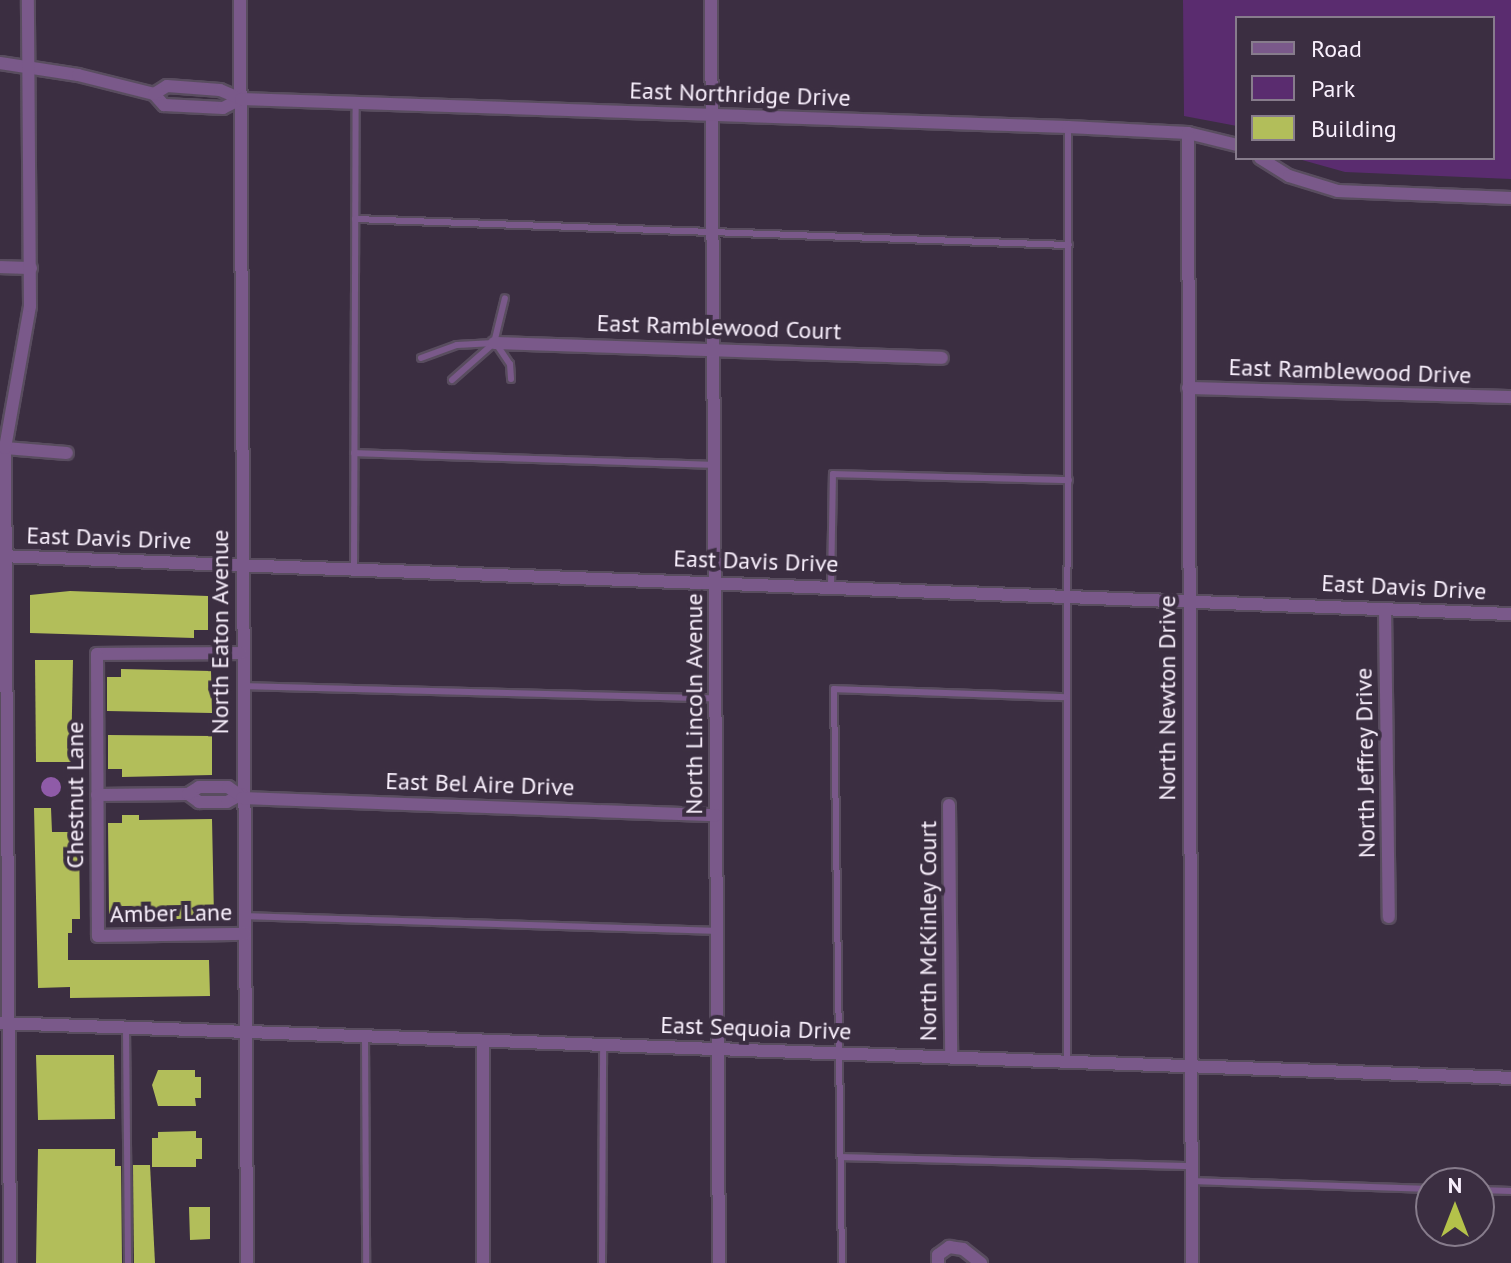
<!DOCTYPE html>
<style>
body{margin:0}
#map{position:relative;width:1511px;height:1263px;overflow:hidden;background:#3b2e41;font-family:"PT Sans",sans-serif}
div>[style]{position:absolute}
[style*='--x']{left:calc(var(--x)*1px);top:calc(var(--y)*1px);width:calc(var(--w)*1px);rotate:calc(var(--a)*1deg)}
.green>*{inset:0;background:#5a2c6f}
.water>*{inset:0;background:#8f5ba8}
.round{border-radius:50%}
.building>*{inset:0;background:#b2be5a}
.roads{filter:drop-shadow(2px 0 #594d5f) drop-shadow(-2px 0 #594d5f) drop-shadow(0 2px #594d5f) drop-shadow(0 -2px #594d5f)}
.lane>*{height:6px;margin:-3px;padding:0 3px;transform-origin:3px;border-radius:3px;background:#7a598a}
.street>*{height:12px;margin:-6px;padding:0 6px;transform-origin:6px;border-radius:6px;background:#7a598a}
span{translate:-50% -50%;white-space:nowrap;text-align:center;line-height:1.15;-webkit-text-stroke:8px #3b2e41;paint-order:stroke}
.street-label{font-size:24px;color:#f9f0fd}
.legend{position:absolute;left:1235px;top:16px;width:260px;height:144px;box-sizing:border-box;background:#3b2e41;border:2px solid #877c8c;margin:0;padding:10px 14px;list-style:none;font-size:24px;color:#f9f0fd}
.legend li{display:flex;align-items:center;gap:16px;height:40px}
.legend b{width:40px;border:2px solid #877c8c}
.north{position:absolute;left:1415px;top:1167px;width:80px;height:80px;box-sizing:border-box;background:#3b2e41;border:2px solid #877c8c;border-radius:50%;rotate:0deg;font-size:22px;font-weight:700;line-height:32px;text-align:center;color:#f9f0fd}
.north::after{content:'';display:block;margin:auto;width:28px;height:36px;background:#b4c24a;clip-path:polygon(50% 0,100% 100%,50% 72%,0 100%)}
</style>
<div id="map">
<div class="green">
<i style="clip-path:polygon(1183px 0,1511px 0,1511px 179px,1345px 172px,1295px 158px,1493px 158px,1493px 18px,1237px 18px,1237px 126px,1184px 116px)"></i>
</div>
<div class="water">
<i class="round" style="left:41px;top:777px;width:20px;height:20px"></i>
</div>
<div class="building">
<i style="clip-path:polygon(70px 591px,208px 596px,208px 630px,194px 630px,194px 638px,30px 633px,30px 595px)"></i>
<i style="clip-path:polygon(35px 660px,73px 660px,71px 762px,36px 762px)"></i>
<i style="clip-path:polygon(121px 669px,211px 671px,212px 713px,107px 711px,107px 677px,121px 677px)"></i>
<i style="clip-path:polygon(108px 735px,212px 736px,212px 775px,122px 777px,122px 769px,108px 769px)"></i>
<i style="clip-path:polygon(34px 808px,51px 808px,52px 832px,79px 832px,80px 919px,72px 919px,72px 933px,68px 933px,68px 960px,209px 960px,210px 996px,70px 998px,70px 987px,38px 988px)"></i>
<i style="clip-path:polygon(122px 815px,139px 815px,139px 820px,212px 819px,214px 917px,123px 922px,123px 914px,109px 914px,108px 823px,122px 823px)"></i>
<i style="clip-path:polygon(36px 1055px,114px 1055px,115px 1119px,38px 1120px)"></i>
<i style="clip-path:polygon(158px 1070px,195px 1070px,195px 1077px,201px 1077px,201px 1098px,195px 1098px,196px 1106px,158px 1106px,152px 1085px)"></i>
<i style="clip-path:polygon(196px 1131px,196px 1138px,202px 1138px,202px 1159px,196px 1159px,196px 1167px,152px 1167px,152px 1138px,158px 1138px,158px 1132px)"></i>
<i style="clip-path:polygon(38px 1149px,115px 1149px,115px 1166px,121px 1166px,122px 1263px,36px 1263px)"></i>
<i style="clip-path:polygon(133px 1165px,150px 1165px,155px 1263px,134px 1263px)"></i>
<i style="clip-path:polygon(189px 1207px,210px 1207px,210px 1239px,190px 1240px)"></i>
</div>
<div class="roads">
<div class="lane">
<i style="--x:355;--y:219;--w:714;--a:2.09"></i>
<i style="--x:497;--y:345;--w:23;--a:56"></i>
<i style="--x:510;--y:364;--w:15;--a:86"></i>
<i style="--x:421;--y:358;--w:38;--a:-20"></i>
<i style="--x:457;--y:345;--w:37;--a:-3"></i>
<i style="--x:452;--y:380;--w:56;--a:-41.4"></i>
<i style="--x:494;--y:343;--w:46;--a:-76.3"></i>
<i style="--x:354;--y:453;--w:360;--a:1.9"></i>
<i style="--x:354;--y:570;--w:467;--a:-89.8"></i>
<i style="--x:831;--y:586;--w:112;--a:-89"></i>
<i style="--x:833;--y:474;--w:236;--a:1.5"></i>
<i style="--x:243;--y:686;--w:472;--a:1.5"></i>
<i style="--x:245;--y:916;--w:472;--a:1.8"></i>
<i style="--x:126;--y:1028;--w:235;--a:89.5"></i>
<i style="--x:365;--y:1037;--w:226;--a:89.7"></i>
<i style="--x:1067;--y:1060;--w:933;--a:-89.94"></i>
<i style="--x:842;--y:1157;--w:349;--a:1.5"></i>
<i style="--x:1191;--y:1181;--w:240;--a:1.9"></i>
<i style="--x:1479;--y:1190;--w:32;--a:2"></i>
<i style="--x:602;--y:1263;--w:218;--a:-89.7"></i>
<i style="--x:842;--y:1263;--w:574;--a:-90.8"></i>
<i style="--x:834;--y:689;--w:230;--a:2"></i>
</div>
<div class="street">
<i style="--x:240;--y:0;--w:1263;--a:89.68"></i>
<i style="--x:711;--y:0;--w:1263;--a:89.64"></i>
<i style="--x:0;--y:63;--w:79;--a:8.7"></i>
<i style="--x:78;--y:75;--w:78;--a:14"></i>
<i style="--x:154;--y:94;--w:15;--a:48"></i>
<i style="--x:164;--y:105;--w:59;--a:2.9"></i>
<i style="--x:223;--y:108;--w:20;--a:-27"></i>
<i style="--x:154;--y:94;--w:15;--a:-32"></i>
<i style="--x:167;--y:86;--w:53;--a:4.3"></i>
<i style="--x:220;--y:90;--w:23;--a:23"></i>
<i style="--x:241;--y:99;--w:827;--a:1.94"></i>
<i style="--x:1068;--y:127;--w:120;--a:2.9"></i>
<i style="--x:1188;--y:133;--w:50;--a:13.8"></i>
<i style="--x:1188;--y:133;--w:1130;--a:89.8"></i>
<i style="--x:1260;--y:158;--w:34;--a:32"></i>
<i style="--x:1289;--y:176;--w:51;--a:17"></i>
<i style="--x:1338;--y:191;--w:173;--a:2.3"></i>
<i style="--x:0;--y:267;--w:31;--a:2"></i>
<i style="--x:494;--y:343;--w:448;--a:1.9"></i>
<i style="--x:1188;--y:388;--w:323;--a:1.6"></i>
<i style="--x:5;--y:448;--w:62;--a:4.6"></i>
<i style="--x:0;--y:556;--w:1512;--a:2.2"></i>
<i style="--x:1385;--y:609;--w:308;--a:89.3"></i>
<i style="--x:241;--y:653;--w:144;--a:179.6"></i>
<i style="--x:97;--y:654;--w:282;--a:89.8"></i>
<i style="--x:98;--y:936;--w:147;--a:-0.8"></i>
<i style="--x:188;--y:794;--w:14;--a:36"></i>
<i style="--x:199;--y:802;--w:28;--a:0"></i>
<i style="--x:227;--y:802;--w:17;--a:-28"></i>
<i style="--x:97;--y:795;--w:91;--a:-0.6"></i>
<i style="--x:188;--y:794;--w:13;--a:-32"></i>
<i style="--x:199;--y:787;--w:29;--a:0"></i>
<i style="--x:228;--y:787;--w:12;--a:35"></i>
<i style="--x:242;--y:798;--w:474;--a:2.1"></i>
<i style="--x:949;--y:805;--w:251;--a:89.5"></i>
<i style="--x:0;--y:1023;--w:1512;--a:2.08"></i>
<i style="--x:10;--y:1263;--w:815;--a:-90.35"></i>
<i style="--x:5;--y:448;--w:144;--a:-80"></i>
<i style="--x:30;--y:306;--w:306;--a:-90.4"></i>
<i style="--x:483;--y:1263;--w:222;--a:-90"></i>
<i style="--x:938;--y:1263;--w:8;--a:-90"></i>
<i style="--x:938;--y:1255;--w:14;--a:-36"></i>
<i style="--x:949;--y:1247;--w:14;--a:8"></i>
<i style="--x:963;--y:1249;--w:23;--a:38"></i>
</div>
</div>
<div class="street-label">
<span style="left:740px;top:94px;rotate:2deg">East Northridge Drive</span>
<span style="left:719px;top:327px;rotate:2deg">East Ramblewood Court</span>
<span style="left:1350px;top:371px;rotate:2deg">East Ramblewood Drive</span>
<span style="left:109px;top:538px;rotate:2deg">East Davis Drive</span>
<span style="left:756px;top:561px;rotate:2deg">East Davis Drive</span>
<span style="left:1404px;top:587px;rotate:3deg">East Davis Drive</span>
<span style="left:220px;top:632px;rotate:-90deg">North Eaton Avenue</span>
<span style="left:1167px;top:698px;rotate:-90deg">North Newton Drive</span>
<span style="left:694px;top:704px;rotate:-90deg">North Lincoln Avenue</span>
<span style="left:1365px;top:763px;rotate:-91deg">North Jeffrey Drive</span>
<span style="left:480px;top:784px;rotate:2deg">East Bel Aire Drive</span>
<span style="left:75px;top:795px;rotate:-90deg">Chestnut Lane</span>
<span style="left:171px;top:913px;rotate:-1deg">Amber Lane</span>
<span style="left:928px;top:931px;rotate:-90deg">North McKinley Court</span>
<span style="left:756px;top:1028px;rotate:2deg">East Sequoia Drive</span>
</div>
<ul class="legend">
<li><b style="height:10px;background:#7a598a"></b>Road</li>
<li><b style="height:22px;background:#5a2c6f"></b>Park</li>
<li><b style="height:22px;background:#b2be5a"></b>Building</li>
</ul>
<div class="north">N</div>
</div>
